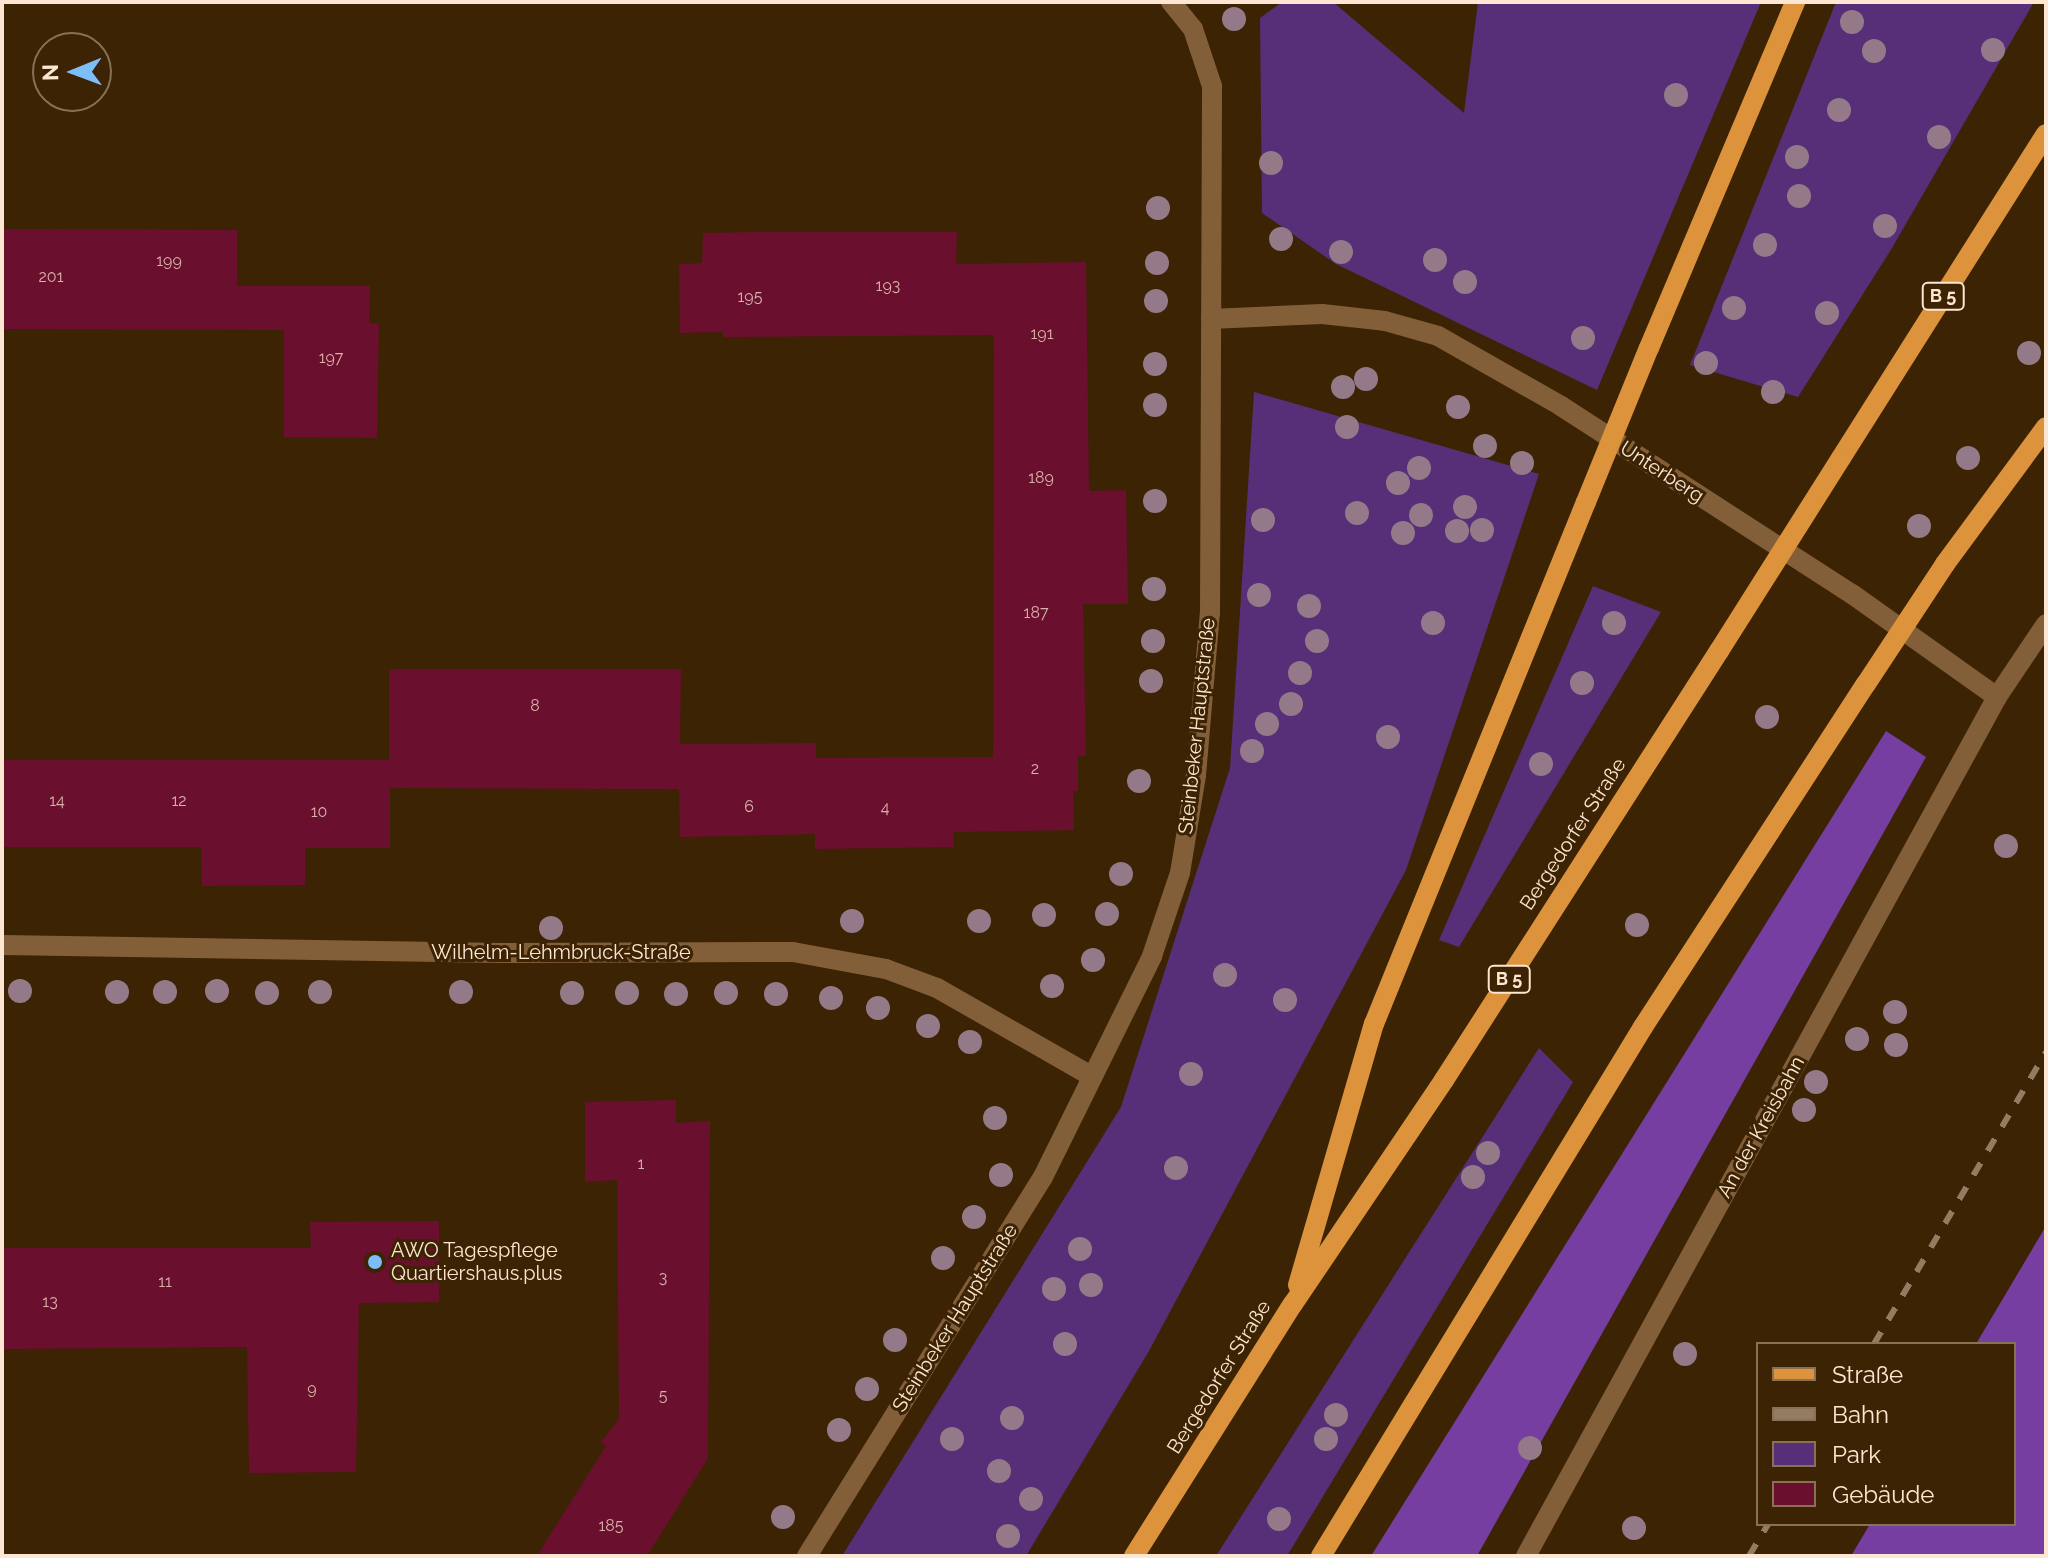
<!DOCTYPE html>
<meta charset="utf-8">
<style>
body{margin:0}
#map{position:relative;width:2048px;height:1558px;overflow:hidden;background:#3c2304;font-family:Raleway,sans-serif}
div>[style]{position:absolute}
[style*='--x']{left:calc(var(--x)*1px);top:calc(var(--y)*1px);width:calc(var(--w)*1px);rotate:calc(var(--a)*1deg)}
.green>*{inset:0;background:#572f78}
.forest>*{inset:0;background:#753ea0}
.building>*{inset:0;background:#6b0f2f}
.street>*{height:20px;margin:-10px;padding:0 10px;transform-origin:10px;border-radius:10px;background:#835f39}
.primary>*{height:20px;margin:-10px;padding:0 10px;transform-origin:10px;border-radius:10px;background:#dc933c}
.rail>*{height:6px;margin-top:-3px;transform-origin:0;background:repeating-linear-gradient(90deg,#937c61 0 14px,transparent 0 28px)}
.primary-bridge>*{height:20px;margin:-10px;padding:0 10px;transform-origin:10px;border-radius:10px;background:#dc933c}
.trees>*{width:24px;height:24px;margin:-12px;border-radius:50%;background:#947a89}
.dots>*{width:22px;height:22px;translate:-50% -50%;box-sizing:border-box;border:4px solid #3c2304;border-radius:50%}
span{translate:-50% -50%;white-space:nowrap;text-align:center;line-height:1.15;-webkit-text-stroke:6px #3c2304;paint-order:stroke}
.number-label{font-size:16px;color:#d8b1a9}
.number-label span{-webkit-text-stroke-width:0}
.shield-label span{padding:2px 6px;background:#3c2304;border:2px solid;border-radius:6px;-webkit-text-stroke-width:0}
.shield-label{font-size:18px;color:#fde7d2;font-weight:700}
.street-label{font-size:20px;color:#fde7d2}
.poi-label{font-size:20px;color:#fde7d2}
.left{translate:0 -50%;text-align:left}
.frame{position:absolute;inset:0;border:4px solid #fde7d2;pointer-events:none}
.legend{position:absolute;left:1756px;top:1342px;width:260px;height:184px;box-sizing:border-box;background:#3c2304;border:2px solid #897156;margin:0;padding:10px 14px;list-style:none;font-size:24px;color:#fde7d2}
.legend li{display:flex;align-items:center;gap:16px;height:40px}
.legend b{width:40px;border:2px solid #897156}
.north{position:absolute;left:32px;top:32px;width:80px;height:80px;box-sizing:border-box;background:#3c2304;border:2px solid #897156;border-radius:50%;rotate:269deg;font-size:22px;font-weight:700;line-height:32px;text-align:center;color:#fde7d2}
.north::after{content:'';display:block;margin:auto;width:28px;height:36px;background:#7dbef9;clip-path:polygon(50% 0,100% 100%,50% 72%,0 100%)}
</style>
<div id="map">
<div class="green">
<i style="clip-path:polygon(1282px 2px,1333px 2px,1464px 113px,1478px 2px,1761px 2px,1597px 390px,1336px 264px,1262px 213px,1260px 18px)"></i>
<i style="clip-path:polygon(1836px 2px,2034px 2px,1892px 248px,1798px 397px,1690px 365px)"></i>
<i style="clip-path:polygon(1254px 392px,1539px 474px,1406px 870px,1149px 1351px,1026px 1556px,842px 1556px,1121px 1107px,1230px 768px)"></i>
<i style="clip-path:polygon(1593px 586px,1661px 612px,1459px 947px,1439px 940px)"></i>
<i style="clip-path:polygon(1539px 1048px,1573px 1082px,1287px 1556px,1216px 1556px)"></i>
</div>
<div class="forest">
<i style="clip-path:polygon(1886px 731px,1926px 757px,1477px 1556px,1371px 1556px)"></i>
<i style="clip-path:polygon(2046px 1226px,2046px 1556px,1851px 1556px,1870px 1524px,2014px 1524px,2014px 1344px,1976px 1344px)"></i>
</div>
<div class="building">
<i style="clip-path:polygon(2px 229px,237px 230px,237px 286px,370px 286px,369px 323px,379px 324px,377px 438px,284px 437px,284px 330px,2px 329px)"></i>
<i style="clip-path:polygon(759px 232px,957px 232px,956px 264px,1086px 262px,1089px 491px,1126px 490px,1128px 604px,1083px 604px,1086px 756px,1078px 756px,1078px 791px,1073px 791px,1074px 830px,953px 832px,954px 847px,815px 849px,815px 834px,680px 837px,679px 789px,390px 788px,390px 848px,305px 848px,305px 885px,202px 886px,201px 847px,2px 847px,2px 760px,389px 760px,389px 669px,681px 669px,680px 744px,816px 743px,816px 758px,993px 757px,994px 335px,723px 337px,723px 332px,680px 333px,679px 264px,702px 263px,703px 233px)"></i>
<i style="clip-path:polygon(676px 1100px,676px 1123px,710px 1121px,708px 1458px,647px 1556px,537px 1556px,606px 1446px,601px 1442px,619px 1419px,617px 1180px,585px 1182px,585px 1102px)"></i>
<i style="clip-path:polygon(439px 1221px,439px 1302px,359px 1303px,356px 1472px,249px 1473px,247px 1347px,2px 1349px,2px 1248px,311px 1248px,310px 1222px)"></i>
</div>
<div class="street">
<i style="--x:1211;--y:319;--w:111;--a:-2.6"></i>
<i style="--x:1322;--y:314;--w:63;--a:6.3"></i>
<i style="--x:1385;--y:321;--w:55;--a:15.8"></i>
<i style="--x:1438;--y:336;--w:142;--a:29.6"></i>
<i style="--x:1561;--y:406;--w:346;--a:32.9"></i>
<i style="--x:1852;--y:594;--w:178;--a:35.4"></i>
<i style="--x:2;--y:945;--w:500;--a:0.92"></i>
<i style="--x:502;--y:953;--w:291;--a:-0.2"></i>
<i style="--x:793;--y:952;--w:95;--a:10.4"></i>
<i style="--x:886;--y:969;--w:54;--a:20.4"></i>
<i style="--x:937;--y:988;--w:177;--a:29.7"></i>
<i style="--x:807;--y:1556;--w:446;--a:-58.1"></i>
<i style="--x:1043;--y:1177;--w:246;--a:-63.7"></i>
<i style="--x:1152;--y:956;--w:88;--a:-71.4"></i>
<i style="--x:1180;--y:873;--w:99;--a:-80.7"></i>
<i style="--x:1196;--y:775;--w:163;--a:-85.1"></i>
<i style="--x:1210;--y:613;--w:527;--a:-89.78"></i>
<i style="--x:1212;--y:86;--w:60;--a:-108.4"></i>
<i style="--x:1193;--y:29;--w:35;--a:-129"></i>
<i style="--x:1526;--y:1556;--w:980;--a:-61.26"></i>
<i style="--x:1997;--y:697;--w:88;--a:-56.1"></i>
</div>
<div class="primary">
<i style="--x:1649;--y:348;--w:376;--a:-67.1"></i>
<i style="--x:1841;--y:458;--w:383;--a:-57.7"></i>
<i style="--x:1945;--y:564;--w:170;--a:-53.6"></i>
<i style="--x:1298;--y:1285;--w:272;--a:-73.8"></i>
<i style="--x:1374;--y:1024;--w:563;--a:-67.9"></i>
<i style="--x:1134;--y:1556;--w:298;--a:-57.8"></i>
<i style="--x:1293;--y:1304;--w:270;--a:-56"></i>
<i style="--x:1444;--y:1080;--w:510;--a:-57.34"></i>
<i style="--x:1321;--y:1556;--w:619;--a:-58.67"></i>
<i style="--x:1643;--y:1027;--w:409;--a:-57"></i>
</div>
<div class="rail">
<i style="--x:1874;--y:1344;--w:339;--a:-59.5"></i>
<i style="--x:1749;--y:1556;--w:37;--a:-59"></i>
</div>
<div class="primary-bridge">
<i style="--x:1586;--y:502;--w:166;--a:-67.8"></i>
<i style="--x:1719;--y:651;--w:228;--a:-57.7"></i>
<i style="--x:1866;--y:684;--w:144;--a:-56.6"></i>
</div>
<div class="trees">
<i style="left:1234px;top:19px"></i>
<i style="left:1852px;top:22px"></i>
<i style="left:1993px;top:50px"></i>
<i style="left:1874px;top:51px"></i>
<i style="left:1676px;top:95px"></i>
<i style="left:1839px;top:110px"></i>
<i style="left:1939px;top:137px"></i>
<i style="left:1797px;top:157px"></i>
<i style="left:1271px;top:163px"></i>
<i style="left:1799px;top:196px"></i>
<i style="left:1158px;top:208px"></i>
<i style="left:1885px;top:226px"></i>
<i style="left:1281px;top:239px"></i>
<i style="left:1765px;top:245px"></i>
<i style="left:1341px;top:252px"></i>
<i style="left:1435px;top:260px"></i>
<i style="left:1157px;top:263px"></i>
<i style="left:1465px;top:282px"></i>
<i style="left:1156px;top:301px"></i>
<i style="left:1734px;top:308px"></i>
<i style="left:1827px;top:313px"></i>
<i style="left:1583px;top:338px"></i>
<i style="left:2029px;top:353px"></i>
<i style="left:1706px;top:363px"></i>
<i style="left:1155px;top:364px"></i>
<i style="left:1366px;top:379px"></i>
<i style="left:1343px;top:387px"></i>
<i style="left:1773px;top:392px"></i>
<i style="left:1155px;top:405px"></i>
<i style="left:1458px;top:407px"></i>
<i style="left:1347px;top:427px"></i>
<i style="left:1485px;top:446px"></i>
<i style="left:1968px;top:458px"></i>
<i style="left:1522px;top:463px"></i>
<i style="left:1419px;top:468px"></i>
<i style="left:1398px;top:483px"></i>
<i style="left:1155px;top:501px"></i>
<i style="left:1465px;top:507px"></i>
<i style="left:1357px;top:513px"></i>
<i style="left:1421px;top:515px"></i>
<i style="left:1263px;top:520px"></i>
<i style="left:1919px;top:526px"></i>
<i style="left:1482px;top:530px"></i>
<i style="left:1457px;top:531px"></i>
<i style="left:1403px;top:533px"></i>
<i style="left:1154px;top:589px"></i>
<i style="left:1259px;top:595px"></i>
<i style="left:1309px;top:606px"></i>
<i style="left:1433px;top:623px"></i>
<i style="left:1614px;top:623px"></i>
<i style="left:1153px;top:641px"></i>
<i style="left:1317px;top:641px"></i>
<i style="left:1300px;top:673px"></i>
<i style="left:1151px;top:681px"></i>
<i style="left:1582px;top:683px"></i>
<i style="left:1291px;top:704px"></i>
<i style="left:1767px;top:717px"></i>
<i style="left:1267px;top:724px"></i>
<i style="left:1388px;top:737px"></i>
<i style="left:1252px;top:751px"></i>
<i style="left:1541px;top:764px"></i>
<i style="left:1139px;top:781px"></i>
<i style="left:2006px;top:846px"></i>
<i style="left:1121px;top:874px"></i>
<i style="left:1107px;top:914px"></i>
<i style="left:1044px;top:915px"></i>
<i style="left:852px;top:921px"></i>
<i style="left:979px;top:921px"></i>
<i style="left:1637px;top:925px"></i>
<i style="left:551px;top:928px"></i>
<i style="left:1093px;top:960px"></i>
<i style="left:1225px;top:975px"></i>
<i style="left:1052px;top:986px"></i>
<i style="left:20px;top:991px"></i>
<i style="left:217px;top:991px"></i>
<i style="left:117px;top:992px"></i>
<i style="left:165px;top:992px"></i>
<i style="left:320px;top:992px"></i>
<i style="left:461px;top:992px"></i>
<i style="left:267px;top:993px"></i>
<i style="left:572px;top:993px"></i>
<i style="left:627px;top:993px"></i>
<i style="left:726px;top:993px"></i>
<i style="left:676px;top:994px"></i>
<i style="left:776px;top:994px"></i>
<i style="left:831px;top:998px"></i>
<i style="left:1285px;top:1000px"></i>
<i style="left:878px;top:1008px"></i>
<i style="left:1895px;top:1012px"></i>
<i style="left:928px;top:1026px"></i>
<i style="left:1857px;top:1039px"></i>
<i style="left:970px;top:1042px"></i>
<i style="left:1896px;top:1045px"></i>
<i style="left:1191px;top:1074px"></i>
<i style="left:1816px;top:1082px"></i>
<i style="left:1804px;top:1110px"></i>
<i style="left:995px;top:1118px"></i>
<i style="left:1488px;top:1153px"></i>
<i style="left:1176px;top:1168px"></i>
<i style="left:1001px;top:1175px"></i>
<i style="left:1473px;top:1177px"></i>
<i style="left:974px;top:1217px"></i>
<i style="left:1080px;top:1249px"></i>
<i style="left:943px;top:1258px"></i>
<i style="left:1091px;top:1285px"></i>
<i style="left:1054px;top:1289px"></i>
<i style="left:895px;top:1340px"></i>
<i style="left:1065px;top:1344px"></i>
<i style="left:1685px;top:1354px"></i>
<i style="left:867px;top:1389px"></i>
<i style="left:1336px;top:1415px"></i>
<i style="left:1012px;top:1418px"></i>
<i style="left:839px;top:1430px"></i>
<i style="left:952px;top:1439px"></i>
<i style="left:1326px;top:1439px"></i>
<i style="left:1530px;top:1448px"></i>
<i style="left:999px;top:1471px"></i>
<i style="left:1031px;top:1499px"></i>
<i style="left:783px;top:1517px"></i>
<i style="left:1279px;top:1519px"></i>
<i style="left:1634px;top:1528px"></i>
<i style="left:1008px;top:1536px"></i>
</div>
<div class="dots">
<i style="left:375px;top:1262px;background:#7dbef9"></i>
</div>
<div class="number-label">
<span style="left:169px;top:261px">199</span>
<span style="left:51px;top:277px">201</span>
<span style="left:888px;top:286px">193</span>
<span style="left:750px;top:297px">195</span>
<span style="left:1042px;top:334px">191</span>
<span style="left:331px;top:358px">197</span>
<span style="left:1041px;top:478px">189</span>
<span style="left:1036px;top:613px">187</span>
<span style="left:535px;top:706px">8</span>
<span style="left:1035px;top:769px">2</span>
<span style="left:57px;top:801px">14</span>
<span style="left:179px;top:801px">12</span>
<span style="left:749px;top:807px">6</span>
<span style="left:885px;top:808px">4</span>
<span style="left:319px;top:812px">10</span>
<span style="left:641px;top:1164px">1</span>
<span style="left:663px;top:1278px">3</span>
<span style="left:165px;top:1282px">11</span>
<span style="left:50px;top:1302px">13</span>
<span style="left:312px;top:1389px">9</span>
<span style="left:663px;top:1396px">5</span>
<span style="left:611px;top:1526px">185</span>
</div>
<div class="shield-label">
<span style="left:1943px;top:296px">B 5</span>
<span style="left:1509px;top:979px">B 5</span>
</div>
<div class="street-label">
<span style="left:1662px;top:472px;rotate:33deg">Unterberg</span>
<span style="left:1197px;top:726px;rotate:-84deg">Steinbeker Hauptstraße</span>
<span style="left:1573px;top:834px;rotate:-57deg">Bergedorfer Straße</span>
<span style="left:561px;top:952px">Wilhelm-Lehmbruck-Straße</span>
<span style="left:1761px;top:1127px;rotate:-61deg">An der Kreisbahn</span>
<span style="left:955px;top:1318px;rotate:-58deg">Steinbeker Hauptstraße</span>
<span style="left:1219px;top:1377px;rotate:-58deg">Bergedorfer Straße</span>
</div>
<div class="poi-label">
<span class="left" style="left:391px;top:1262px">AWO Tagespflege<br>Quartiershaus.plus</span>
</div>
<div class="frame"></div>
<ul class="legend">
<li><b style="height:10px;background:#dc933c"></b>Straße</li>
<li><b style="height:10px;background:#937c61"></b>Bahn</li>
<li><b style="height:22px;background:#572f78"></b>Park</li>
<li><b style="height:22px;background:#6b0f2f"></b>Gebäude</li>
</ul>
<div class="north">N</div>
</div>
